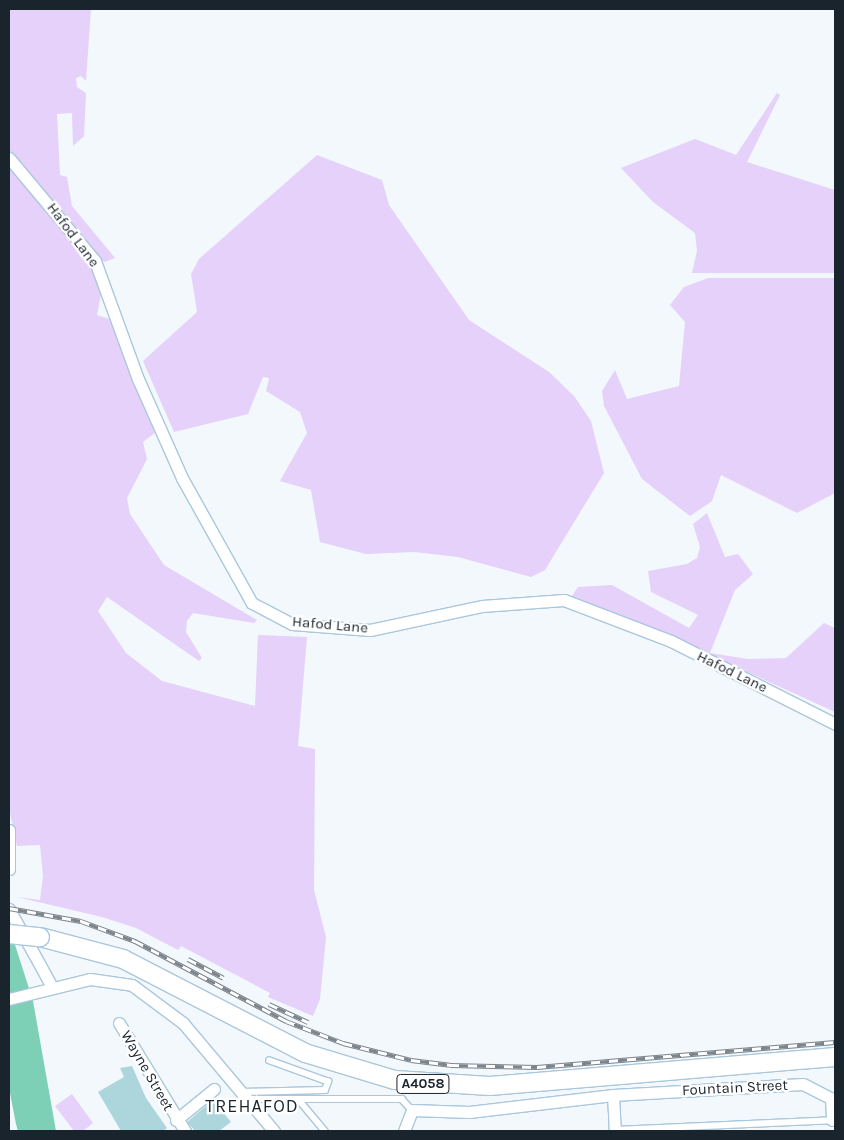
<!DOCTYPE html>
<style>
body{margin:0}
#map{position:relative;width:844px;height:1140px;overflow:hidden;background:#f2f8fc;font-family:Karla,sans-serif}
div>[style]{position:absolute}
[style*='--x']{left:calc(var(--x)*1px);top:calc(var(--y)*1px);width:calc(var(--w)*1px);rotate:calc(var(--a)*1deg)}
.green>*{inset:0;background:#e5d1fa}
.water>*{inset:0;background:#7dcfb5}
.building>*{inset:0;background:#add6dc}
.roads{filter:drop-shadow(1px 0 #aac7dd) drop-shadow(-1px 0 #aac7dd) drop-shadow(0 1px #aac7dd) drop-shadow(0 -1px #aac7dd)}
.service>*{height:5.5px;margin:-2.75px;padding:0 2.75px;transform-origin:2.75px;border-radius:2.75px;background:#fff}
.minor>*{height:11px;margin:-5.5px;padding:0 5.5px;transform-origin:5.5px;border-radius:5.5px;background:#fff}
.primary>*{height:18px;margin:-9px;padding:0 9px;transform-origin:9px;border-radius:9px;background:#fff}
.rail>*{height:5px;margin-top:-2.5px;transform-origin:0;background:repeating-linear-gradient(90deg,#fff 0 9px,#7d858c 0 18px);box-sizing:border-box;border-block:1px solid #7d858c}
.bridges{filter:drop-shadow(1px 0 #aac7dd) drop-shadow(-1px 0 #aac7dd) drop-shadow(0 1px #aac7dd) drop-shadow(0 -1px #aac7dd)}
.primary-bridge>*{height:18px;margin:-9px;padding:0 9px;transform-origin:9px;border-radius:9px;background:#fff}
span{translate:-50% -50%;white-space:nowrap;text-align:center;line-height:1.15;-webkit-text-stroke:4.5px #fff;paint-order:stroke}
.shield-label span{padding:1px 4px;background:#fff;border:1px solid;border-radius:4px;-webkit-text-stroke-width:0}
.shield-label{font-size:14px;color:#19242c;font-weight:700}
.street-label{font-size:15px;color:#19242c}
.quarter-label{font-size:18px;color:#19242c;letter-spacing:1px}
.frame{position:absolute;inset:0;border:10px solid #19242c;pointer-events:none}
</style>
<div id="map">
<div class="green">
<i style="clip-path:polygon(9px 9px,91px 9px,86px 81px,81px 76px,76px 78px,77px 87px,86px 93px,84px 136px,73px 146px,72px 113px,57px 114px,60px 175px,67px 177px,72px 206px,115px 258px,104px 262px,9px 155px)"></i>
<i style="clip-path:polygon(777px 93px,780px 95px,747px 162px,835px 190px,835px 273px,692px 273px,697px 251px,695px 233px,653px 202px,621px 168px,695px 139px,736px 155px)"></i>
<i style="clip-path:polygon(317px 155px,382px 180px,389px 205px,469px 320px,549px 372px,574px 396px,591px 421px,604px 473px,545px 570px,531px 577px,458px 557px,414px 552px,366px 554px,320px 542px,311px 490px,280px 481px,307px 433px,300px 412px,266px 391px,269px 378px,263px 377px,248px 414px,174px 432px,143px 361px,197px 312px,191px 274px,199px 259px)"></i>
<i style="clip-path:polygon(9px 161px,92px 261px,102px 289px,97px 315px,116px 321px,136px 388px,155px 433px,143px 442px,147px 459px,127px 498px,130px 514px,164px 565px,257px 620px,254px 623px,193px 613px,187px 621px,186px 632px,202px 658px,199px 661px,107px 597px,98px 611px,126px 653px,162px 681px,255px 706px,258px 635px,307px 637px,298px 746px,315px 749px,314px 890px,326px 937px,320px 999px,313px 1016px,268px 997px,270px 993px,181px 946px,178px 950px,136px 928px,102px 917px,17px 897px,40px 900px,43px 876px,40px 845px,17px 846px,9px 808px)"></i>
<i style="clip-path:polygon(708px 278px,835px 278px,835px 493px,797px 513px,721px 475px,712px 501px,690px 516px,642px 479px,604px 406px,602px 391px,615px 370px,627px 399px,679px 386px,685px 322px,670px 305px,684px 287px)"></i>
<i style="clip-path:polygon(707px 513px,725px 557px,738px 554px,753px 574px,735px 590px,710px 653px,748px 659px,786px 658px,824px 623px,835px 628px,835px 712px,730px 664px,570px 599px,578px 587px,612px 585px,689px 628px,698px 615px,651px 592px,648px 571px,687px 564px,697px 558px,700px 547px,693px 524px)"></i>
<i style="clip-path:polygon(72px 1094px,93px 1123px,83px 1131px,74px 1131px,55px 1106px)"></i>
</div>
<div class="water">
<i style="clip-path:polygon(9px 926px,33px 1001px,56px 1131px,18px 1131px,16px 1124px,9px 1088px)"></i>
</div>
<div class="building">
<i style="clip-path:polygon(132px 1066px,146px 1098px,167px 1128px,163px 1131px,121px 1131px,98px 1092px,124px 1077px,120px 1068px)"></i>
<i style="clip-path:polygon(213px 1100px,231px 1122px,219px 1131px,195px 1131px,187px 1122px)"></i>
</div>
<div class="roads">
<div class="service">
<i style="--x:242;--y:1092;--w:83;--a:-1.4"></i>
<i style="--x:325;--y:1090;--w:9;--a:-69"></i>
<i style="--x:328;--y:1082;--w:62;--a:-160.1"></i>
<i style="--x:248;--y:1099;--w:154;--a:0"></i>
<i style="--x:402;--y:1099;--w:15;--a:48"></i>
<i style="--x:299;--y:1100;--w:40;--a:50"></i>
<i style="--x:615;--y:1130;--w:217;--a:-2.6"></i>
</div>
<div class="minor">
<i style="--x:9;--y:158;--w:134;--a:50.1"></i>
<i style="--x:95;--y:261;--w:126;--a:70"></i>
<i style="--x:138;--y:379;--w:108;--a:66"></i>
<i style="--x:182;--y:478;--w:143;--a:60.8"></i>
<i style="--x:252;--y:603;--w:45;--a:27.7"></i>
<i style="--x:292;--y:624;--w:78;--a:4.4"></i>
<i style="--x:370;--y:630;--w:115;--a:-12.1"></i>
<i style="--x:482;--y:606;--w:82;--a:-4.2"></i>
<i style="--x:564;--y:600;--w:115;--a:21"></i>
<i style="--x:671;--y:641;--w:184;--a:26.8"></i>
<i style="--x:9;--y:830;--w:39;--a:90"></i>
<i style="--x:9;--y:909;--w:89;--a:61.1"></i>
<i style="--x:9;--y:999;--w:83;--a:-13.9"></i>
<i style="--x:90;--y:979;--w:42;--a:8.1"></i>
<i style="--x:132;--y:985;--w:64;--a:36.7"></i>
<i style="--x:183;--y:1023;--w:141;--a:49.9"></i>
<i style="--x:119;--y:1023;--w:127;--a:58.6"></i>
<i style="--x:613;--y:1095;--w:36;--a:87"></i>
<i style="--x:176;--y:1120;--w:49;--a:-39.2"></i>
<i style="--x:404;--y:1131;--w:22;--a:-69"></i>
<i style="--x:412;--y:1110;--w:57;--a:2"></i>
<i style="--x:469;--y:1112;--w:145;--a:-6.7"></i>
<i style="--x:613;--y:1095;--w:190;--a:-3.3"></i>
<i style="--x:803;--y:1084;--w:31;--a:27"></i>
<i style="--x:831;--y:1098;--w:22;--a:87"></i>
</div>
<div class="primary">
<i style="--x:40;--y:937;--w:86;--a:14.8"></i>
<i style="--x:123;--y:959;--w:205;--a:27.3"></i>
<i style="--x:305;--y:1053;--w:94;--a:16.7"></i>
<i style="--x:395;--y:1080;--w:95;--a:3.6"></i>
<i style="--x:490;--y:1086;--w:346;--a:-4.8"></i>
</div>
</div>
<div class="rail">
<i style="--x:9;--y:908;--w:73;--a:10.2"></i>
<i style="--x:81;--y:921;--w:58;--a:20.3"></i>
<i style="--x:135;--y:941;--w:171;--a:27.9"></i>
<i style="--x:286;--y:1021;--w:61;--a:21.1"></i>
<i style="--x:343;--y:1043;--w:70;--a:14"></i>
<i style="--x:411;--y:1060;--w:39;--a:7"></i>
<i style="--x:450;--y:1065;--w:87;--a:1.3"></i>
<i style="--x:537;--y:1067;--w:299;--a:-4.8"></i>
<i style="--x:188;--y:959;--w:40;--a:28"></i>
<i style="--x:269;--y:1004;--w:43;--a:24.8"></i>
</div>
<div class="bridges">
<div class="primary-bridge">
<i style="--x:9;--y:934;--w:31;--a:6"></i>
</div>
</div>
<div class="shield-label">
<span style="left:423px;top:1084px">A4058</span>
</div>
<div class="street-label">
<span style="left:73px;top:235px;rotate:53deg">Hafod Lane</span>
<span style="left:330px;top:625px;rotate:5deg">Hafod Lane</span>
<span style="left:732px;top:672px;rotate:26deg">Hafod Lane</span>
<span style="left:147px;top:1071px;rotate:60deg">Wayne Street</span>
<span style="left:735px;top:1088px;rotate:-3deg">Fountain Street</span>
</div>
<div class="quarter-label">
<span style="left:252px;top:1106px">TREHAFOD</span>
</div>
<div class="frame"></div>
</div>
